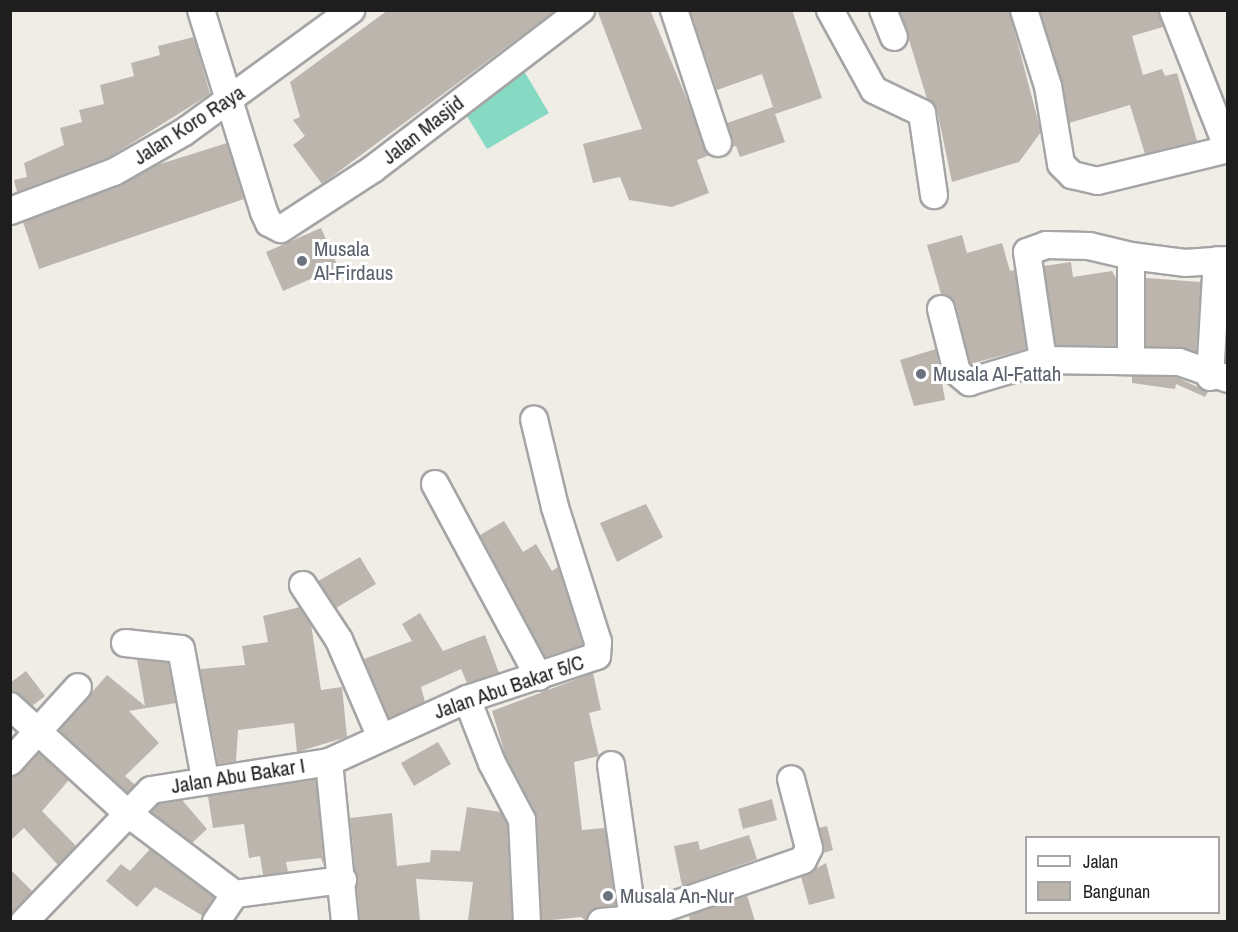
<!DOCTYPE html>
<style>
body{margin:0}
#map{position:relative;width:1238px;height:932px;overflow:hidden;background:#efede5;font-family:"Archivo Narrow",sans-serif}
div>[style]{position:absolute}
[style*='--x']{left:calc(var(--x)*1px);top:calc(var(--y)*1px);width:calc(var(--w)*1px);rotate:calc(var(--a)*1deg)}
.pitch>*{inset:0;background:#86dac4}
.building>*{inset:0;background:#bbb5ae}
.roads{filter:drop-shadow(2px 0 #a5a5a5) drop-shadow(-2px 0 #a5a5a5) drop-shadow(0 2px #a5a5a5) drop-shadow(0 -2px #a5a5a5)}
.street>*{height:26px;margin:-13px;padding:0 13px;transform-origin:13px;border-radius:13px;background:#fff}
.dots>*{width:16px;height:16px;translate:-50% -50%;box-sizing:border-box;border:3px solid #fff;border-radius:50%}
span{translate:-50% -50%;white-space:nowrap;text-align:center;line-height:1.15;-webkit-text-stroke:6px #fff;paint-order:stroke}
.street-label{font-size:21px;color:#1e1e1e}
.worship-label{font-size:21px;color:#5b616d}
.left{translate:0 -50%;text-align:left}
.frame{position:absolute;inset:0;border:12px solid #1e1e1e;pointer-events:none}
.legend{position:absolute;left:1025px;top:836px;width:195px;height:78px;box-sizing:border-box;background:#fff;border:2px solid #a5a5a5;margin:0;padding:8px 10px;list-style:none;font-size:18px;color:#1e1e1e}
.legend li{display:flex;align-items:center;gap:12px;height:30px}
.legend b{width:30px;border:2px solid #a5a5a5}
</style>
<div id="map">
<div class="pitch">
<i style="clip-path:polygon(524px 71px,549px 113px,487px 149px,462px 108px)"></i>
</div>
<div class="building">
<i style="clip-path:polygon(388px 10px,556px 10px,322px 184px,293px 145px,305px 136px,293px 120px,300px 117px,290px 82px)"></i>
<i style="clip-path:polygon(597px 10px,650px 10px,710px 155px,697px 160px,709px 193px,672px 207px,629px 200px,620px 177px,593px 183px,583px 144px,642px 129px)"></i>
<i style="clip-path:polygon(690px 10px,792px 10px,822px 98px,775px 114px,785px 142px,740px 157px,736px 146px,732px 147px,727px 123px,773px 107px,762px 74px,717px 90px)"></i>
<i style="clip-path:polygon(900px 10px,1009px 10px,1041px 132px,1019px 162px,952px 182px,937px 110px,927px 99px)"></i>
<i style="clip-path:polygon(1040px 10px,1158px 10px,1163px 27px,1132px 36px,1143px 75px,1162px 69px,1165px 76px,1177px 73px,1197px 141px,1145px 154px,1130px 105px,1069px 123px)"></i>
<i style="clip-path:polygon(194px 37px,210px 94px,108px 158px,17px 192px,14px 180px,27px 177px,24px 163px,64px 145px,60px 128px,82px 122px,79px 110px,104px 104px,100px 85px,134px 76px,131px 63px,160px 55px,158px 46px)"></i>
<i style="clip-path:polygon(227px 143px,244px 199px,39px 269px,23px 222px,119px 186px,157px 165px)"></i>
<i style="clip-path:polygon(321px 228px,338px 267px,283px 291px,266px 252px)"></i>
<i style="clip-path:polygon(962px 235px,967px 253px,1002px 243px,1010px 271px,1015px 270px,1026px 349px,970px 364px,956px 305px,941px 294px,927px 245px)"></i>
<i style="clip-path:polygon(1071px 262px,1073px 277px,1112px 271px,1116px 278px,1116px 346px,1056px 345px,1044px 266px)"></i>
<i style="clip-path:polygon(1146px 278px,1201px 282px,1196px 352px,1146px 347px)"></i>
<i style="clip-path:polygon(936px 349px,945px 400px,914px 406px,900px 360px)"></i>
<i style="clip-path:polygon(1132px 376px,1176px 377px,1208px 392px,1205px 397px,1176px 384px,1175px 389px,1132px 383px)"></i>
<i style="clip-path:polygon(646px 504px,663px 537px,617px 562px,600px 523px)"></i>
<i style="clip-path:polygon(504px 521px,523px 552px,536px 544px,552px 571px,558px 567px,583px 645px,545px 657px,480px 535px)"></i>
<i style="clip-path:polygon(360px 557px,376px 584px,336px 608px,318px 581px)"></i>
<i style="clip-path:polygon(300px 607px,311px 624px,321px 690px,342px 687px,347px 737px,297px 752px,294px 723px,238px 730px,236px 761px,218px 764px,200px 669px,245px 665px,242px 646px,268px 642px,263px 616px)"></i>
<i style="clip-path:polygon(420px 613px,443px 651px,485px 635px,499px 673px,467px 683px,461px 669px,421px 687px,425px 702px,389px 718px,364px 659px,412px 641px,402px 624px)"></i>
<i style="clip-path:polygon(137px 659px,168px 663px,176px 703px,129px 711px,159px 743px,125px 776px,135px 785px,127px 793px,59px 730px,107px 675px,145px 706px)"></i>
<i style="clip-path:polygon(26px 671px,45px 696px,32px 706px,10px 691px,10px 683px)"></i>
<i style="clip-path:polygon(593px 673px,601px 710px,589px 713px,599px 756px,574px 762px,582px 830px,605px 828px,616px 906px,593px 909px,586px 921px,581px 917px,542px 921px,537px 819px,506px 757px,492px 711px)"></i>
<i style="clip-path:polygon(438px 742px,451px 764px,414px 786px,401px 763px)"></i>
<i style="clip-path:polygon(39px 753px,69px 780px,42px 811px,76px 846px,58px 865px,24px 828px,10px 841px,10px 777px)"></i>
<i style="clip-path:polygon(316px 779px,324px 867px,321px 858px,286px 862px,288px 872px,263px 875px,260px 856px,249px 858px,244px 824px,213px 828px,208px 796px)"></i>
<i style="clip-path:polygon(772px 799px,777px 820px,743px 829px,738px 809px)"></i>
<i style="clip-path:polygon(182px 800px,207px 829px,192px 843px,151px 812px,158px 804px)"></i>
<i style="clip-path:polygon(467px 807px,501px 812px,507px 824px,512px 921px,468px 920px,473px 882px,416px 879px,420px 921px,360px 921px,350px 818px,392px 813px,397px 866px,430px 862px,431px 850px,460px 851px)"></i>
<i style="clip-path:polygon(827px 826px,833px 850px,823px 853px,819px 828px)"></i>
<i style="clip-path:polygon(749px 835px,757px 859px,682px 886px,674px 846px,698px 841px,700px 850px)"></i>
<i style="clip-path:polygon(150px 849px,215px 897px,203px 916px,155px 887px,137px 907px,106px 881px,121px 864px,130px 871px)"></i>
<i style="clip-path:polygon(826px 863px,835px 898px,809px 905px,801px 877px)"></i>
<i style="clip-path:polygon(10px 869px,33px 892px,10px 916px)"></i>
<i style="clip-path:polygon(747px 895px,755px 921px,690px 921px,689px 916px)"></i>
</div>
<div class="roads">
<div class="street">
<i style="--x:201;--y:10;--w:212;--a:72.7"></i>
<i style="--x:264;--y:212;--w:12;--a:66"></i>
<i style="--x:269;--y:223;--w:13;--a:27"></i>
<i style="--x:281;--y:229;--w:110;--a:-33.1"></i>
<i style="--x:373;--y:169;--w:262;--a:-37.4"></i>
<i style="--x:674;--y:10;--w:140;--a:71.7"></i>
<i style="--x:830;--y:10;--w:91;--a:61.2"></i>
<i style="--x:874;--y:90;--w:53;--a:25.6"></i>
<i style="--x:922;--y:113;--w:83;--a:81.7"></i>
<i style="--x:883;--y:10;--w:29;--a:68"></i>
<i style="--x:1024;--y:10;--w:80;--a:72.5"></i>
<i style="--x:1048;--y:86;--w:79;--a:80.5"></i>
<i style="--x:1061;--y:164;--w:16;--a:45"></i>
<i style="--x:1072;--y:175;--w:26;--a:13"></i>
<i style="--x:1097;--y:181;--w:135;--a:-13.7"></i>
<i style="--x:1228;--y:149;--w:149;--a:-111.6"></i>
<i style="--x:10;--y:211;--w:111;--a:-20.6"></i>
<i style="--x:114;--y:172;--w:81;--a:-29.7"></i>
<i style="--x:184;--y:132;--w:207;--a:-36.1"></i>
<i style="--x:941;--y:309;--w:65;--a:75.7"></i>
<i style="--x:957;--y:372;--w:16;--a:40"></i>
<i style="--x:969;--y:382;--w:77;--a:-16.6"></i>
<i style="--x:1043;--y:360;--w:136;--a:0.8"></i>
<i style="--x:1179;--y:362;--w:52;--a:19.1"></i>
<i style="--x:1131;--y:359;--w:103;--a:-90"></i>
<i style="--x:1131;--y:256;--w:54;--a:7.4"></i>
<i style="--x:1185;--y:263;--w:43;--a:-4"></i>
<i style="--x:1043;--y:360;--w:109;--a:-98.4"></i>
<i style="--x:1027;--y:252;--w:20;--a:-20"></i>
<i style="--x:1046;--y:245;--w:43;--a:1.3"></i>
<i style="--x:1089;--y:246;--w:43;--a:13.4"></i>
<i style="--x:1210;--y:377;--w:117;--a:-86.6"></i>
<i style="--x:435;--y:484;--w:219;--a:61.7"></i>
<i style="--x:303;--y:585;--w:66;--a:56.8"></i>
<i style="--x:339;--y:640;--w:103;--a:66.7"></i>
<i style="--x:125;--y:643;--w:56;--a:6.1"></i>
<i style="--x:181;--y:649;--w:131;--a:79.5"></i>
<i style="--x:467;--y:699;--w:69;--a:68.7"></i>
<i style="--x:492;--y:763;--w:64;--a:62.2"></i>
<i style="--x:522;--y:820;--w:102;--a:87.2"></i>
<i style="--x:10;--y:706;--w:157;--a:42.4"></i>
<i style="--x:126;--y:812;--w:136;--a:37"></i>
<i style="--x:235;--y:894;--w:109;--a:-7.4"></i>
<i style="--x:10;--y:762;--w:101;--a:-47.8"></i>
<i style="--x:329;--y:762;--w:161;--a:84.3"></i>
<i style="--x:611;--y:765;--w:156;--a:81.9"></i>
<i style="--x:24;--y:922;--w:183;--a:-46.1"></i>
<i style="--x:151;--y:790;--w:180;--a:-8.9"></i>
<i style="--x:329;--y:762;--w:152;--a:-24.5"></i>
<i style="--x:467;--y:699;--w:137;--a:-18.3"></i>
<i style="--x:597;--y:656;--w:14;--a:-86"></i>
<i style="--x:598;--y:642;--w:142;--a:-107.7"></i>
<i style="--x:555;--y:507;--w:90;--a:-103.4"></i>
<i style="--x:216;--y:922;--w:34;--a:-56"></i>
<i style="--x:601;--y:922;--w:32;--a:-5"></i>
<i style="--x:633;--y:919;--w:180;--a:-19.1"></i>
<i style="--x:803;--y:860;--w:13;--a:-63"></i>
<i style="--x:809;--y:848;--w:71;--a:-104.6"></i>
</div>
</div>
<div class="dots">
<i style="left:302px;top:261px;background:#6b7280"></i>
<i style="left:921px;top:374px;background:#6b7280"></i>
<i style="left:608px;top:896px;background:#6b7280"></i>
</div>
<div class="street-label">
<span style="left:189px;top:125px;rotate:-33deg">Jalan Koro Raya</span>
<span style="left:423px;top:130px;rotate:-38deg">Jalan Masjid</span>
<span style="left:509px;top:687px;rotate:-19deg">Jalan Abu Bakar 5/C</span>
<span style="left:238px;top:776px;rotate:-9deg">Jalan Abu Bakar I</span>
</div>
<div class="worship-label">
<span class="left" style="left:314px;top:261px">Musala<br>Al-Firdaus</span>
<span class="left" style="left:933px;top:374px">Musala Al-Fattah</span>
<span class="left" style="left:620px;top:896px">Musala An-Nur</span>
</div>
<div class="frame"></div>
<ul class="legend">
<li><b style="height:8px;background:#fff"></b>Jalan</li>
<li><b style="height:16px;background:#bbb5ae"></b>Bangunan</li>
</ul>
</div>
